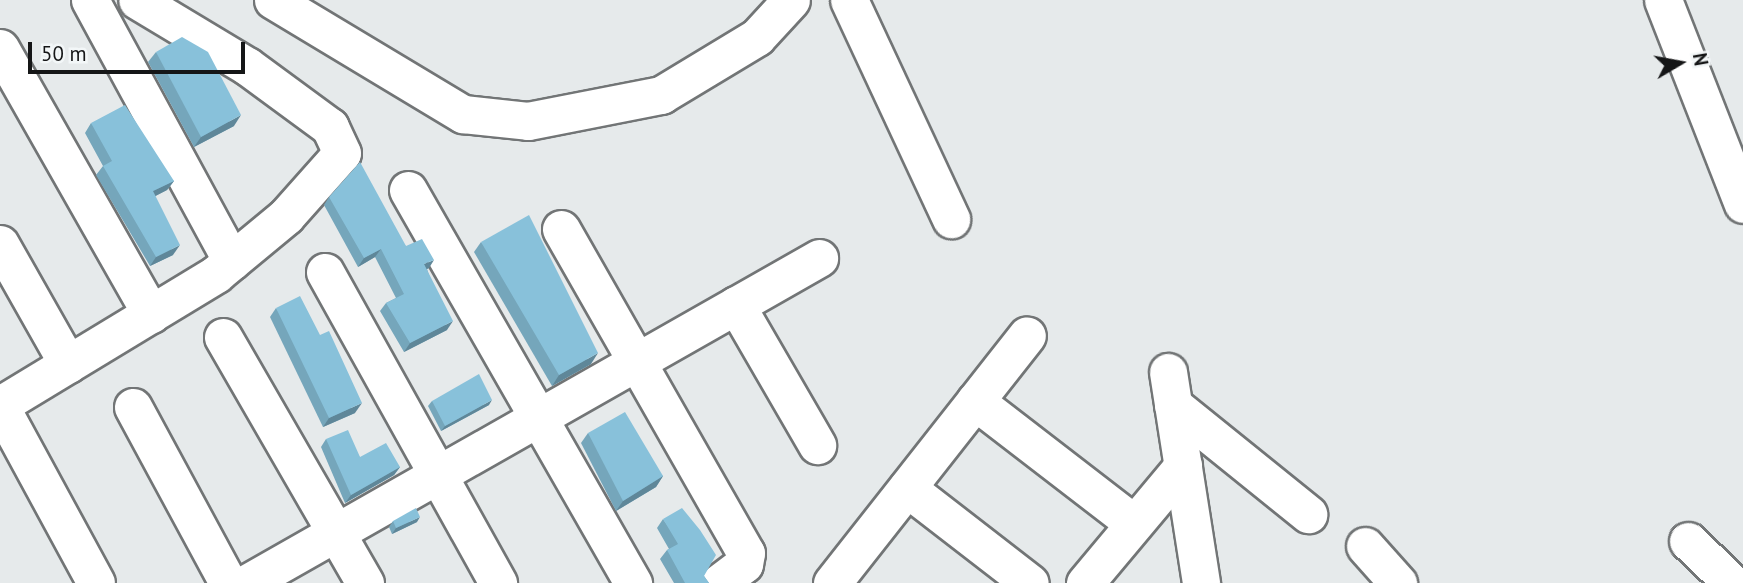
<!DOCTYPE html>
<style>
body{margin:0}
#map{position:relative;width:1743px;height:583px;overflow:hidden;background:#e6eaeb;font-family:"PT Sans",sans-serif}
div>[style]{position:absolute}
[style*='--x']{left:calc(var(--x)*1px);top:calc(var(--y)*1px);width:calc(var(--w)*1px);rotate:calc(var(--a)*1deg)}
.roads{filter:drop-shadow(2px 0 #727576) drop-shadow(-2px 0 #727576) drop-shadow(0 2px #727576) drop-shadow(0 -2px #727576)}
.minor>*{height:37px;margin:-18.5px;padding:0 18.5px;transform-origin:18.5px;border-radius:18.5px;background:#fff}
.wall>*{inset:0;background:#75a6bb}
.shaded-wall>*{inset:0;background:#5f8799}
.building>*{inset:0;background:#88c1da}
span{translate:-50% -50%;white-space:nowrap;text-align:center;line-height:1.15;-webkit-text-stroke:5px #f3f7f8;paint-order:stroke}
.north{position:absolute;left:1645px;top:28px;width:70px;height:70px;-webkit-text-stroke:5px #f3f7f8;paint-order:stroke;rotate:80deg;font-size:19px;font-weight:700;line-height:28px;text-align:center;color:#151617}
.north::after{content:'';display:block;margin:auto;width:24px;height:32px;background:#151617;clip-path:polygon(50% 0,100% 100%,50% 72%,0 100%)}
.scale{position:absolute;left:28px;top:42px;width:217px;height:32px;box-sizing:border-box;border:4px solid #151617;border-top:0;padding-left:9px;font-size:21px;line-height:24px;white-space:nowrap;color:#151617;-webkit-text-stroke:5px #f3f7f8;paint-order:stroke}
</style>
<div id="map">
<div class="roads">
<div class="minor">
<i style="--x:90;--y:0;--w:297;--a:61.5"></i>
<i style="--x:273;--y:0;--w:222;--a:31"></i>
<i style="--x:463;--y:114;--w:65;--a:6.1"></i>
<i style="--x:528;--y:121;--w:136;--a:-11.1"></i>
<i style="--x:661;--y:95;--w:112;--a:-31.1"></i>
<i style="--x:757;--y:37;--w:50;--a:-47.4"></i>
<i style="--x:849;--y:0;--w:242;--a:65"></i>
<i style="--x:1663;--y:0;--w:219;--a:68.6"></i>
<i style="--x:0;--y:48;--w:306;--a:60.4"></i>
<i style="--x:408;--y:190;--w:453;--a:60.2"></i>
<i style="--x:561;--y:229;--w:373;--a:60.3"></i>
<i style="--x:746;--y:553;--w:11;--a:100"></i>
<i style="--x:744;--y:564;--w:31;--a:143"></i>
<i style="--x:0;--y:244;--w:138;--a:60.5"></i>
<i style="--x:325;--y:272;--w:356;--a:60.9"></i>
<i style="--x:736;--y:305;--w:162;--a:59.9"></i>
<i style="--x:223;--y:337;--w:284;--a:60"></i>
<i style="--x:1168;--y:372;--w:214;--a:81.1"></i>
<i style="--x:975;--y:401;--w:198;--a:37.6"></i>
<i style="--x:0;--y:405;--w:253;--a:-31.2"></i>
<i style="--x:216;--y:274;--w:91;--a:-39.6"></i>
<i style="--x:286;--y:216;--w:84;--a:-48.4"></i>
<i style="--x:342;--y:153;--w:29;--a:-115"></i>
<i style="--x:330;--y:127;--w:103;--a:-143.7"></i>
<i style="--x:247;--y:66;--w:128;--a:-149"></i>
<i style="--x:1173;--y:405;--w:174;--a:38.9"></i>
<i style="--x:0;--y:406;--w:201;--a:61.5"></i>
<i style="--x:133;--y:407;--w:200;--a:61.6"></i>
<i style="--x:907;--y:488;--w:155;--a:37.7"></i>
<i style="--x:1688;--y:541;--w:61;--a:43.7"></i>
<i style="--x:1365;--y:546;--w:50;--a:48.3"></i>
<i style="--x:247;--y:583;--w:658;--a:-29.6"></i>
<i style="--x:832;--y:583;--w:315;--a:-51.8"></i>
<i style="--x:1085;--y:583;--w:153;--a:-50.1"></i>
</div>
</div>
<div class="wall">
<i style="clip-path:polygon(156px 52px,234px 126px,194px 147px,148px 62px)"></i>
<i style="clip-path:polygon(91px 123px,174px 181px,167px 190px,155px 196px,173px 255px,150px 266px,96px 175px,103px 166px,85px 133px)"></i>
<i style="clip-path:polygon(329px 197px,406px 246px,429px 268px,427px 269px,447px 330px,404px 352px,380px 311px,386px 303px,396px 298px,375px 257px,358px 267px,324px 205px)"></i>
<i style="clip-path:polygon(481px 242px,591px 364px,552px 386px,474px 252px)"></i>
<i style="clip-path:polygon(276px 308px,355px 413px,323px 427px,270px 317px)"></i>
<i style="clip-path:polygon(432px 401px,489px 405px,441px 431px,428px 406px)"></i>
<i style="clip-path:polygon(588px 433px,663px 476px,656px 487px,616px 511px,581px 443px)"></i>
<i style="clip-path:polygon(326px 439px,360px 457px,400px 467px,394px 475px,345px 503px,321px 447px)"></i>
<i style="clip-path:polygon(663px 519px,704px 576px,709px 583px,674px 583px,660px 559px,667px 550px,669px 549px,657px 528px)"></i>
<i style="clip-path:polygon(393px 521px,417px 522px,392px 534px,389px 527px)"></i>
</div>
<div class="shaded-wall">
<i style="clip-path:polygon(241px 115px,234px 126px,194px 147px,201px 137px)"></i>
<i style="clip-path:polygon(174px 181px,167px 190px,146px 201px,153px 191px)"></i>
<i style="clip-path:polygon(180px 245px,173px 255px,150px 266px,156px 257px)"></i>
<i style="clip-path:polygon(381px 249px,375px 257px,358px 267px,364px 258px)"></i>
<i style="clip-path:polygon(434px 260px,429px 268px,418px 273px,424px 264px)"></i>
<i style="clip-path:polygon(453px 321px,447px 330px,404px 352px,410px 343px)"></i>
<i style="clip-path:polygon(598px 353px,591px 364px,552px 386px,559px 375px)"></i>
<i style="clip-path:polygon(492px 400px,489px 405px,441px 431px,445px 426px)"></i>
<i style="clip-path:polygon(362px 403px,355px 413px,323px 427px,329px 418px)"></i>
<i style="clip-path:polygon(400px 467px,394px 475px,345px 503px,351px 495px)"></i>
<i style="clip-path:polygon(663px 476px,656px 487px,616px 511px,623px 501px)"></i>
<i style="clip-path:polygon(420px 517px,417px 522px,392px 534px,396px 528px)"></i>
</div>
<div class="building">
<i style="clip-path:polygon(182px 37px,208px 52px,241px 115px,201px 137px,156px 52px)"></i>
<i style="clip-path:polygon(125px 105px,174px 181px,153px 191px,180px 245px,156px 257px,103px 166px,112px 161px,91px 123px)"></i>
<i style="clip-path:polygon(360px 162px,406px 246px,422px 239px,434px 260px,424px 264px,453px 321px,410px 343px,386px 303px,404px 294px,381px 249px,364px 258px,329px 197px)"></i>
<i style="clip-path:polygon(529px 215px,598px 353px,559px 375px,481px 242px)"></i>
<i style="clip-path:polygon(300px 296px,320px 335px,329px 331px,362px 403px,329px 418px,276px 308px)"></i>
<i style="clip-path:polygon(479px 374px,492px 400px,445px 426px,432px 401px)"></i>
<i style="clip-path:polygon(625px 412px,663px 476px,623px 501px,588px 433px)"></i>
<i style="clip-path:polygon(348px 430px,360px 457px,386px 443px,400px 467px,351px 495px,326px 439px)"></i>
<i style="clip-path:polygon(416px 508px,420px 517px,396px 528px,393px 521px)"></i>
<i style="clip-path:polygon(682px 508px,700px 530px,716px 555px,704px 576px,709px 583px,685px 583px,667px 550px,678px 544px,663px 519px)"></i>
</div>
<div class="north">N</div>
<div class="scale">50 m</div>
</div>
